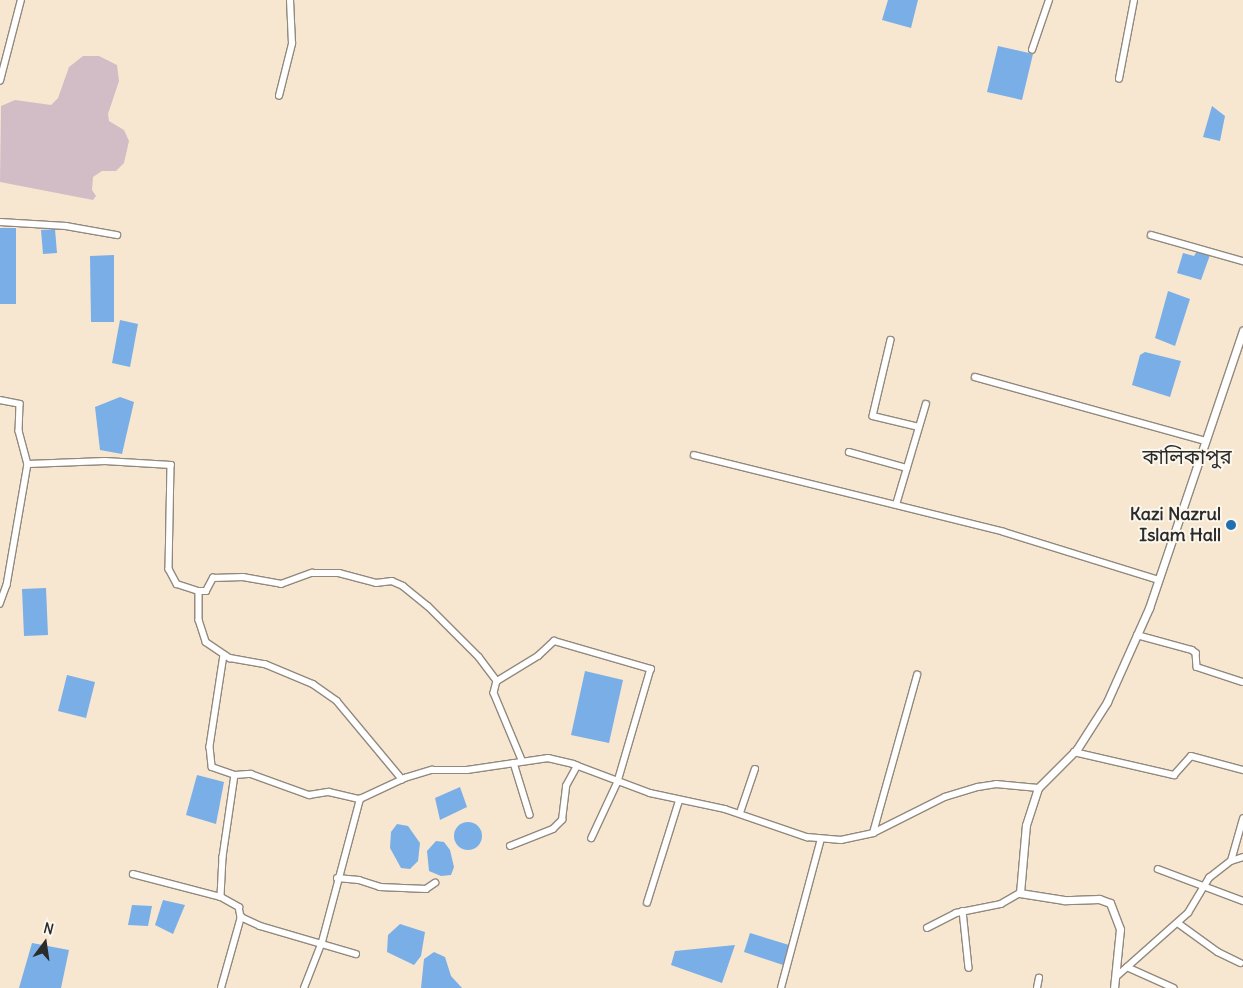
<!DOCTYPE html>
<meta charset="utf-8">
<style>
body{margin:0}
#map{position:relative;width:1243px;height:988px;overflow:hidden;background:#f7e7d0;font-family:Delius,"Noto Sans Bengali",sans-serif}
div>[style]{position:absolute}
[style*='--x']{left:calc(var(--x)*1px);top:calc(var(--y)*1px);width:calc(var(--w)*1px);rotate:calc(var(--a)*1deg)}
.industrial>*{inset:0;background:#d2bdc6}
.water>*{inset:0;background:#7aaee7}
.round{border-radius:50%}
.roads{filter:drop-shadow(1px 0 #91897e) drop-shadow(-1px 0 #91897e) drop-shadow(0 1px #91897e) drop-shadow(0 -1px #91897e)}
.minor>*{height:5.5px;margin:-2.75px;padding:0 2.75px;transform-origin:2.75px;border-radius:2.75px;background:#fff}
.tertiary>*{height:7px;margin:-3.5px;padding:0 3.5px;transform-origin:3.5px;border-radius:3.5px;background:#fff}
.dots>*{width:14px;height:14px;translate:-50% -50%;box-sizing:border-box;border:2px solid #fbf7ec;border-radius:50%}
span{translate:-50% -50%;white-space:nowrap;text-align:center;line-height:1.15;-webkit-text-stroke:4px #fbf7ec;paint-order:stroke}
.poi-label{font-size:18px;color:#2b2b2b;font-weight:700}
.right{translate:-100% -50%;text-align:right}
.quarter-label{font-size:20px;color:#2b2b2b}
.north{position:absolute;left:20px;top:918px;width:50px;height:50px;-webkit-text-stroke:4px #fbf7ec;paint-order:stroke;rotate:14deg;font-size:14px;font-weight:700;line-height:20px;text-align:center;color:#2b2b2b}
.north::after{content:'';display:block;margin:auto;width:18px;height:22px;background:#2b2b2b;clip-path:polygon(50% 0,100% 100%,50% 72%,0 100%)}
</style>
<div id="map">
<div class="industrial">
<i style="clip-path:polygon(83px 56px,99px 56px,117px 65px,119px 81px,108px 114px,109px 121px,124px 130px,129px 141px,124px 163px,116px 171px,102px 171px,93px 177px,92px 190px,96px 196px,93px 200px,0 182px,1px 106px,15px 100px,51px 105px,58px 98px,69px 67px)"></i>
</div>
<div class="water">
<i style="clip-path:polygon(888px 0,918px 0,911px 28px,882px 20px)"></i>
<i style="clip-path:polygon(998px 46px,1033px 54px,1022px 100px,987px 92px)"></i>
<i style="clip-path:polygon(1212px 106px,1225px 116px,1220px 141px,1203px 137px)"></i>
<i style="clip-path:polygon(0 228px,16px 228px,16px 304px,0 304px)"></i>
<i style="clip-path:polygon(55px 229px,57px 253px,43px 254px,41px 230px)"></i>
<i style="clip-path:polygon(1197px 251px,1210px 255px,1201px 280px,1177px 273px,1183px 253px,1194px 256px)"></i>
<i style="clip-path:polygon(114px 255px,114px 322px,91px 322px,90px 256px)"></i>
<i style="clip-path:polygon(1168px 291px,1190px 299px,1175px 346px,1155px 338px)"></i>
<i style="clip-path:polygon(120px 320px,138px 324px,130px 367px,112px 363px)"></i>
<i style="clip-path:polygon(1145px 352px,1181px 361px,1170px 397px,1132px 385px,1140px 355px)"></i>
<i style="clip-path:polygon(120px 397px,134px 402px,122px 454px,100px 450px,95px 407px)"></i>
<i style="clip-path:polygon(46px 588px,48px 635px,24px 636px,22px 589px)"></i>
<i style="clip-path:polygon(585px 671px,623px 680px,609px 743px,571px 735px)"></i>
<i style="clip-path:polygon(67px 675px,95px 682px,86px 718px,58px 711px)"></i>
<i style="clip-path:polygon(197px 775px,224px 782px,216px 824px,186px 815px)"></i>
<i style="clip-path:polygon(460px 787px,467px 807px,440px 820px,435px 798px)"></i>
<i class="round" style="left:454px;top:822px;width:28px;height:28px"></i>
<i style="clip-path:polygon(397px 824px,408px 826px,420px 843px,418px 861px,410px 869px,401px 868px,390px 848px,391px 832px)"></i>
<i style="clip-path:polygon(436px 841px,444px 842px,450px 850px,454px 867px,451px 875px,441px 876px,429px 871px,427px 851px)"></i>
<i style="clip-path:polygon(163px 900px,185px 905px,173px 934px,155px 925px)"></i>
<i style="clip-path:polygon(132px 905px,152px 906px,148px 926px,128px 925px)"></i>
<i style="clip-path:polygon(400px 924px,425px 932px,421px 956px,414px 965px,387px 952px,388px 935px)"></i>
<i style="clip-path:polygon(750px 933px,789px 945px,783px 965px,744px 952px)"></i>
<i style="clip-path:polygon(32px 943px,69px 950px,61px 988px,19px 988px)"></i>
<i style="clip-path:polygon(735px 945px,722px 983px,671px 965px,675px 951px)"></i>
<i style="clip-path:polygon(434px 952px,445px 957px,451px 976px,462px 988px,421px 988px,424px 959px)"></i>
</div>
<div class="roads">
<div class="minor">
<i style="--x:1032;--y:50;--w:53;--a:-71.2"></i>
<i style="--x:1119;--y:79;--w:80;--a:-79.2"></i>
<i style="--x:0;--y:81;--w:84;--a:-75.5"></i>
<i style="--x:279;--y:96;--w:54;--a:-76"></i>
<i style="--x:292;--y:44;--w:44;--a:-92.6"></i>
<i style="--x:0;--y:222;--w:66;--a:3.5"></i>
<i style="--x:66;--y:226;--w:52;--a:10"></i>
<i style="--x:1151;--y:235;--w:96;--a:15.8"></i>
<i style="--x:891;--y:340;--w:78;--a:103.3"></i>
<i style="--x:873;--y:416;--w:47;--a:13.4"></i>
<i style="--x:975;--y:377;--w:240;--a:15.5"></i>
<i style="--x:0;--y:400;--w:20;--a:11"></i>
<i style="--x:20;--y:404;--w:27;--a:92"></i>
<i style="--x:19;--y:431;--w:34;--a:75"></i>
<i style="--x:28;--y:464;--w:123;--a:99.8"></i>
<i style="--x:7;--y:585;--w:20;--a:110"></i>
<i style="--x:849;--y:452;--w:60;--a:15.4"></i>
<i style="--x:694;--y:455;--w:319;--a:13.9"></i>
<i style="--x:1004;--y:532;--w:162;--a:17.2"></i>
<i style="--x:28;--y:464;--w:77;--a:-2.2"></i>
<i style="--x:105;--y:461;--w:66;--a:3.5"></i>
<i style="--x:171;--y:465;--w:104;--a:91.1"></i>
<i style="--x:169;--y:569;--w:17;--a:62"></i>
<i style="--x:177;--y:584;--w:23;--a:18"></i>
<i style="--x:199;--y:591;--w:29;--a:90"></i>
<i style="--x:199;--y:620;--w:23;--a:72"></i>
<i style="--x:206;--y:642;--w:29;--a:34"></i>
<i style="--x:230;--y:658;--w:36;--a:10"></i>
<i style="--x:265;--y:664;--w:52;--a:22.6"></i>
<i style="--x:313;--y:684;--w:29;--a:35"></i>
<i style="--x:337;--y:701;--w:102;--a:50.2"></i>
<i style="--x:896;--y:505;--w:105;--a:-73.5"></i>
<i style="--x:199;--y:591;--w:7;--a:0"></i>
<i style="--x:206;--y:591;--w:15;--a:-62"></i>
<i style="--x:213;--y:578;--w:30;--a:-2"></i>
<i style="--x:243;--y:577;--w:39;--a:10"></i>
<i style="--x:281;--y:584;--w:33;--a:-20"></i>
<i style="--x:312;--y:573;--w:27;--a:0"></i>
<i style="--x:339;--y:573;--w:38;--a:15"></i>
<i style="--x:376;--y:583;--w:16;--a:-7"></i>
<i style="--x:392;--y:581;--w:12;--a:24"></i>
<i style="--x:403;--y:586;--w:32;--a:39"></i>
<i style="--x:428;--y:606;--w:72;--a:45"></i>
<i style="--x:479;--y:657;--w:30;--a:53"></i>
<i style="--x:497;--y:681;--w:12;--a:104"></i>
<i style="--x:494;--y:693;--w:73;--a:67.3"></i>
<i style="--x:1137;--y:635;--w:57;--a:15.3"></i>
<i style="--x:1192;--y:650;--w:5;--a:37"></i>
<i style="--x:1196;--y:653;--w:14;--a:86"></i>
<i style="--x:1197;--y:667;--w:48;--a:18.1"></i>
<i style="--x:224;--y:655;--w:93;--a:98.7"></i>
<i style="--x:210;--y:747;--w:20;--a:84"></i>
<i style="--x:212;--y:767;--w:24;--a:19"></i>
<i style="--x:235;--y:775;--w:16;--a:-4"></i>
<i style="--x:251;--y:774;--w:62;--a:19.9"></i>
<i style="--x:309;--y:795;--w:20;--a:-9"></i>
<i style="--x:329;--y:792;--w:32;--a:13"></i>
<i style="--x:497;--y:681;--w:48;--a:-31.4"></i>
<i style="--x:538;--y:656;--w:22;--a:-43"></i>
<i style="--x:554;--y:641;--w:101;--a:16.1"></i>
<i style="--x:651;--y:669;--w:118;--a:106.3"></i>
<i style="--x:618;--y:782;--w:62;--a:114.9"></i>
<i style="--x:1074;--y:752;--w:103;--a:13"></i>
<i style="--x:1174;--y:775;--w:25;--a:-48"></i>
<i style="--x:1191;--y:756;--w:54;--a:15.1"></i>
<i style="--x:514;--y:763;--w:54;--a:72.9"></i>
<i style="--x:235;--y:775;--w:83;--a:98.3"></i>
<i style="--x:223;--y:857;--w:40;--a:92.9"></i>
<i style="--x:221;--y:897;--w:21;--a:29"></i>
<i style="--x:239;--y:907;--w:10;--a:79"></i>
<i style="--x:241;--y:917;--w:21;--a:25"></i>
<i style="--x:260;--y:926;--w:100;--a:16.3"></i>
<i style="--x:740;--y:813;--w:46;--a:-71.2"></i>
<i style="--x:873;--y:833;--w:164;--a:-74.4"></i>
<i style="--x:510;--y:846;--w:46;--a:-21.6"></i>
<i style="--x:553;--y:829;--w:13;--a:-45"></i>
<i style="--x:562;--y:820;--w:34;--a:-83"></i>
<i style="--x:566;--y:786;--w:23;--a:-61"></i>
<i style="--x:1231;--y:861;--w:44;--a:-74.1"></i>
<i style="--x:1158;--y:869;--w:91;--a:20.6"></i>
<i style="--x:133;--y:874;--w:91;--a:14.6"></i>
<i style="--x:337;--y:878;--w:22;--a:5"></i>
<i style="--x:359;--y:880;--w:22;--a:18"></i>
<i style="--x:380;--y:887;--w:46;--a:2.5"></i>
<i style="--x:426;--y:889;--w:11;--a:-34"></i>
<i style="--x:647;--y:903;--w:107;--a:-72.6"></i>
<i style="--x:963;--y:911;--w:57;--a:84"></i>
<i style="--x:1178;--y:923;--w:49;--a:35.9"></i>
<i style="--x:1218;--y:952;--w:25;--a:26"></i>
<i style="--x:927;--y:928;--w:33;--a:-27"></i>
<i style="--x:956;--y:913;--w:46;--a:-11.3"></i>
<i style="--x:1001;--y:904;--w:22;--a:-30"></i>
<i style="--x:1127;--y:967;--w:51;--a:24.1"></i>
<i style="--x:1117;--y:976;--w:95;--a:-41.6"></i>
<i style="--x:1188;--y:913;--w:41;--a:-59"></i>
<i style="--x:1209;--y:878;--w:28;--a:-38"></i>
<i style="--x:1231;--y:861;--w:13;--a:-18"></i>
<i style="--x:221;--y:988;--w:74;--a:-74.3"></i>
<i style="--x:304;--y:988;--w:49;--a:-68.6"></i>
<i style="--x:322;--y:942;--w:148;--a:-75.1"></i>
<i style="--x:360;--y:799;--w:50;--a:-25"></i>
<i style="--x:405;--y:778;--w:28;--a:-17"></i>
<i style="--x:432;--y:770;--w:35;--a:0"></i>
<i style="--x:467;--y:770;--w:82;--a:-8.4"></i>
<i style="--x:548;--y:758;--w:26;--a:13"></i>
<i style="--x:573;--y:764;--w:82;--a:20.6"></i>
<i style="--x:650;--y:793;--w:77;--a:12"></i>
<i style="--x:725;--y:809;--w:87;--a:18.9"></i>
<i style="--x:807;--y:837;--w:34;--a:5"></i>
<i style="--x:841;--y:840;--w:33;--a:-12"></i>
<i style="--x:873;--y:833;--w:80;--a:-26.6"></i>
<i style="--x:945;--y:797;--w:34;--a:-17"></i>
<i style="--x:978;--y:787;--w:18;--a:-9"></i>
<i style="--x:996;--y:784;--w:42;--a:5.4"></i>
<i style="--x:781;--y:988;--w:154;--a:-75"></i>
<i style="--x:1037;--y:988;--w:10;--a:-79"></i>
</div>
<div class="tertiary">
<i style="--x:1114;--y:988;--w:59;--a:-84.2"></i>
<i style="--x:1120;--y:929;--w:28;--a:-111"></i>
<i style="--x:1110;--y:903;--w:12;--a:-160"></i>
<i style="--x:1099;--y:899;--w:35;--a:178"></i>
<i style="--x:1064;--y:900;--w:45;--a:-171"></i>
<i style="--x:1020;--y:893;--w:68;--a:-85"></i>
<i style="--x:1026;--y:825;--w:39;--a:-72"></i>
<i style="--x:1038;--y:788;--w:55;--a:-45"></i>
<i style="--x:1077;--y:749;--w:56;--a:-57.4"></i>
<i style="--x:1107;--y:702;--w:103;--a:-65.9"></i>
<i style="--x:1149;--y:608;--w:293;--a:-71.3"></i>
</div>
</div>
<div class="dots">
<i style="left:1231px;top:525px;background:#1f6fb2"></i>
</div>
<div class="poi-label">
<span class="right" style="left:1221px;top:525px">Kazi Nazrul<br>Islam Hall</span>
</div>
<div class="quarter-label">
<span style="left:1187px;top:456px">কালিকাপুর</span>
</div>
<div class="north">N</div>
</div>
